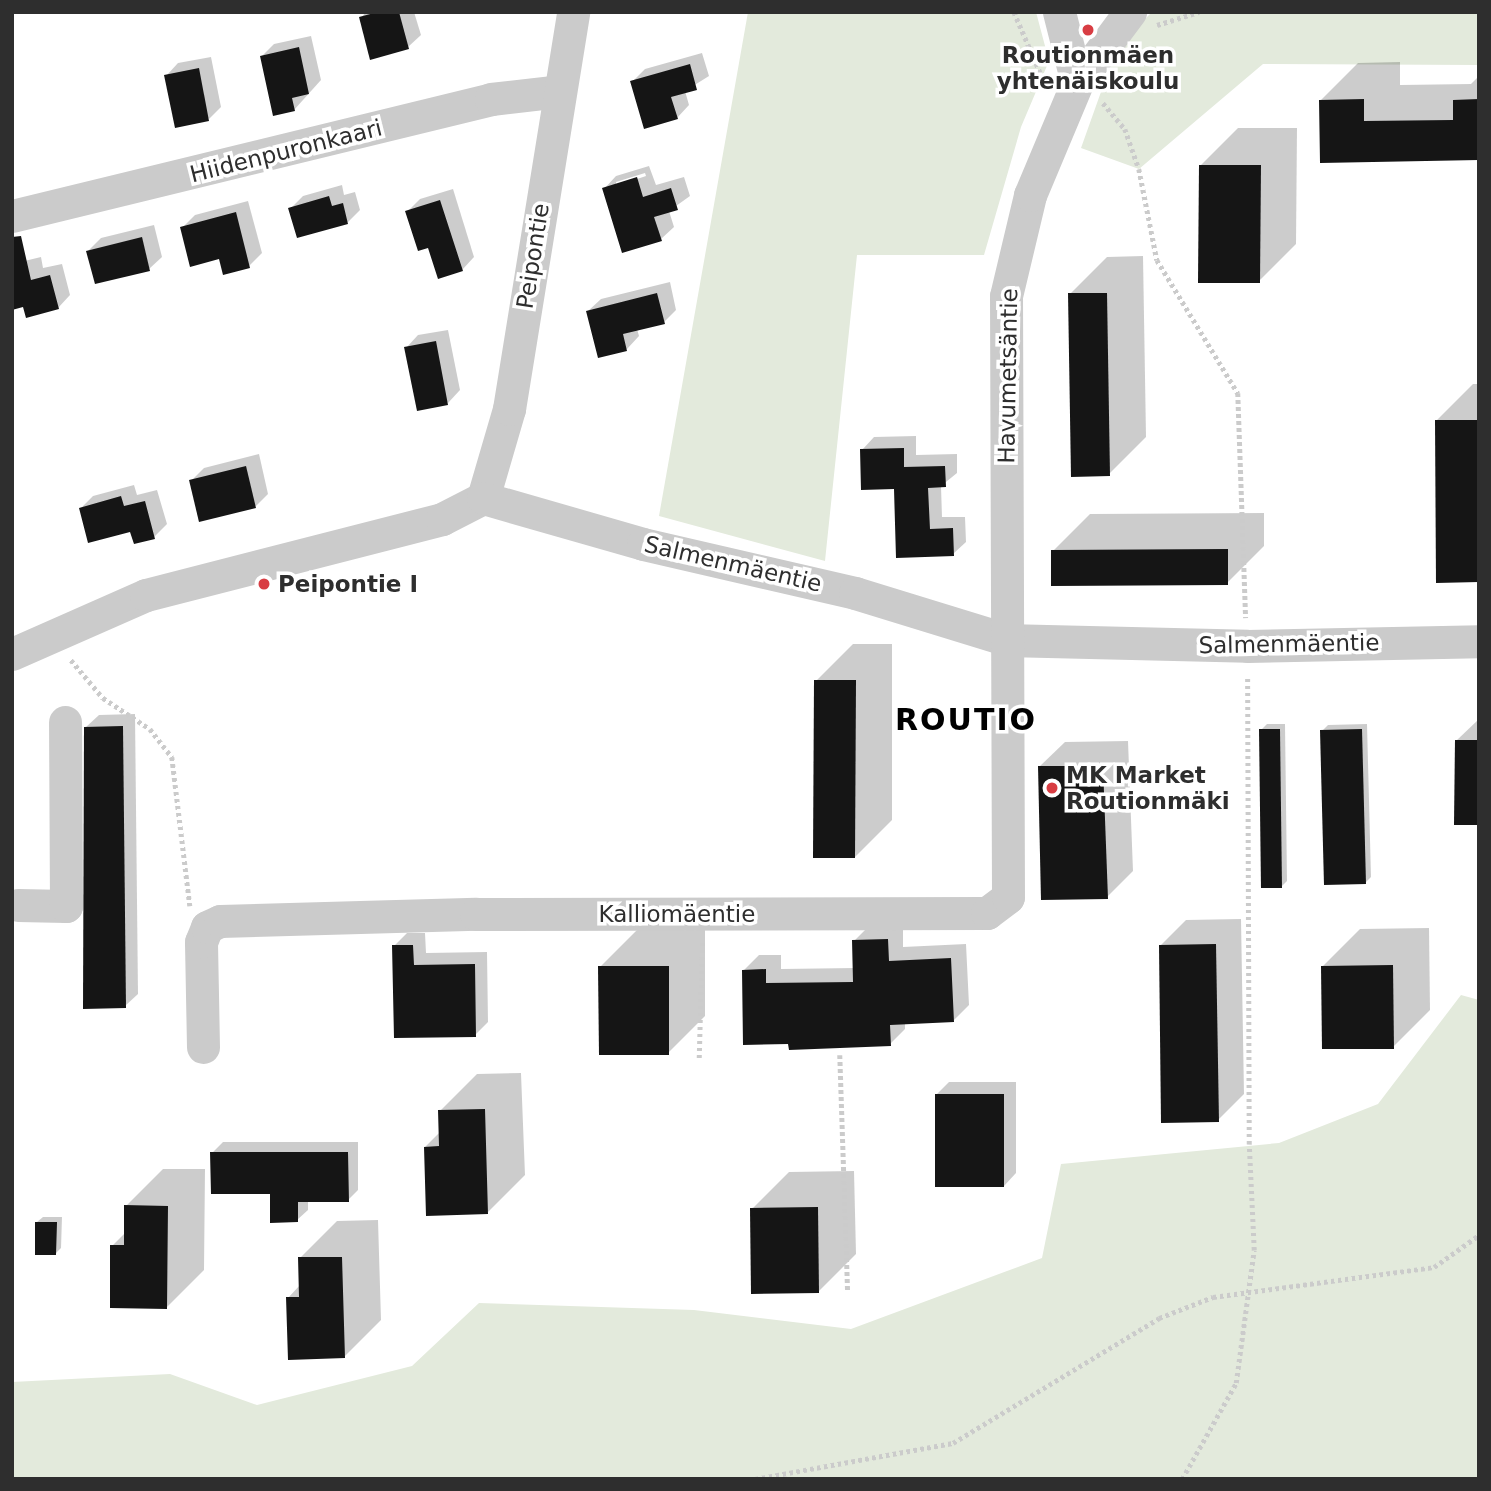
<!DOCTYPE html>
<meta charset="utf-8">
<style>
body{margin:0}
#map{position:relative;width:1491px;height:1491px;overflow:hidden;background:#fff;font-family:"DejaVu Sans",sans-serif}
div>[style]{position:absolute}
[style*='--x']{left:calc(var(--x)*1px);top:calc(var(--y)*1px);width:calc(var(--w)*1px);rotate:calc(var(--a)*1deg)}
.green>*{inset:0;background:#e3eadc}
.shadow>*{inset:0;background:#0003}
.building>*{inset:0;background:#151515}
.path>*{height:4.5px;margin-top:-2.25px;transform-origin:0;background:repeating-linear-gradient(90deg,#cbcbcb 0 3.5px,transparent 0 7px)}
.minor>*{height:33px;margin:-16.5px;padding:0 16.5px;transform-origin:16.5px;border-radius:16.5px;background:#cbcbcb}
.dots>*{width:19px;height:19px;translate:-50% -50%;box-sizing:border-box;border:4px solid #fff;border-radius:50%}
span{translate:-50% -50%;white-space:nowrap;text-align:center;line-height:1.15;-webkit-text-stroke:7px #fff;paint-order:stroke}
.poi-label{font-size:23px;color:#2e2e2e;font-weight:700}
.left{translate:0 -50%;text-align:left}
.street-label{font-size:23px;color:#2e2e2e}
.district-label{font-size:30px;color:#000;font-weight:700;letter-spacing:2px}
.frame{position:absolute;inset:0;border:14px solid #2e2e2e;pointer-events:none}
</style>
<div id="map">
<div class="green">
<i style="clip-path:polygon(748px 12px,1036px 12px,1049px 61px,1021px 127px,984px 255px,857px 255px,825px 561px,659px 516px)"></i>
<i style="clip-path:polygon(1152px 12px,1479px 12px,1479px 65px,1263px 64px,1139px 169px,1081px 148px,1117px 47px)"></i>
<i style="clip-path:polygon(1461px 995px,1479px 1000px,1479px 1479px,12px 1479px,12px 1382px,170px 1374px,257px 1405px,412px 1366px,479px 1303px,694px 1310px,851px 1329px,1042px 1258px,1061px 1164px,1279px 1143px,1378px 1104px)"></i>
</div>
<div class="shadow">
<i style="clip-path:polygon(366px 12px,414px 12px,421px 35px,408px 47px,361px 18px)"></i>
<i style="clip-path:polygon(311px 36px,321px 80px,294px 110px,261px 57px,274px 44px)"></i>
<i style="clip-path:polygon(702px 53px,709px 76px,685px 91px,689px 105px,677px 118px,632px 82px,645px 69px)"></i>
<i style="clip-path:polygon(211px 57px,221px 107px,209px 119px,166px 76px,178px 63px)"></i>
<i style="clip-path:polygon(1400px 62px,1400px 85px,1471px 84px,1479px 76px,1479px 158px,1321px 161px,1321px 100px,1358px 63px)"></i>
<i style="clip-path:polygon(1238px 128px,1297px 128px,1296px 244px,1259px 281px,1201px 165px)"></i>
<i style="clip-path:polygon(evenodd,649px 166px,656px 185px,684px 177px,690px 196px,669px 211px,674px 227px,661px 239px,604px 189px,616px 176px,649px 166px,645px 173px,646px 176px,616px 186px,616px 182px,645px 173px)"></i>
<i style="clip-path:polygon(342px 185px,344px 195px,355px 192px,360px 210px,348px 222px,290px 209px,303px 196px)"></i>
<i style="clip-path:polygon(453px 189px,474px 257px,462px 270px,429px 246px,407px 212px,420px 199px)"></i>
<i style="clip-path:polygon(248px 201px,262px 253px,249px 266px,220px 257px,182px 228px,195px 215px)"></i>
<i style="clip-path:polygon(154px 225px,162px 257px,149px 269px,88px 251px,101px 238px)"></i>
<i style="clip-path:polygon(1143px 256px,1146px 437px,1109px 474px,1070px 294px,1107px 257px)"></i>
<i style="clip-path:polygon(41px 257px,43px 268px,62px 264px,70px 295px,58px 308px,24px 305px,12px 264px)"></i>
<i style="clip-path:polygon(670px 282px,676px 310px,664px 322px,637px 329px,639px 336px,627px 349px,599px 356px,588px 311px,601px 299px)"></i>
<i style="clip-path:polygon(448px 330px,460px 390px,448px 403px,406px 348px,418px 335px)"></i>
<i style="clip-path:polygon(1473px 384px,1479px 384px,1479px 580px,1436px 421px)"></i>
<i style="clip-path:polygon(916px 436px,916px 455px,957px 454px,957px 473px,941px 486px,942px 517px,965px 517px,966px 542px,953px 554px,898px 556px,895px 487px,862px 450px,874px 437px)"></i>
<i style="clip-path:polygon(259px 454px,268px 494px,256px 506px,191px 481px,204px 468px)"></i>
<i style="clip-path:polygon(134px 485px,137px 495px,157px 490px,167px 524px,154px 537px,80px 509px,93px 496px)"></i>
<i style="clip-path:polygon(1264px 513px,1264px 546px,1227px 583px,1053px 551px,1090px 514px)"></i>
<i style="clip-path:polygon(853px 644px,892px 644px,892px 820px,855px 857px,816px 681px)"></i>
<i style="clip-path:polygon(135px 714px,138px 994px,125px 1006px,86px 727px,99px 715px)"></i>
<i style="clip-path:polygon(1479px 719px,1479px 824px,1457px 740px)"></i>
<i style="clip-path:polygon(1267px 724px,1285px 724px,1287px 881px,1281px 887px,1261px 730px)"></i>
<i style="clip-path:polygon(1367px 724px,1371px 877px,1365px 883px,1322px 731px,1328px 725px)"></i>
<i style="clip-path:polygon(1128px 741px,1133px 871px,1107px 897px,1039px 767px,1065px 742px)"></i>
<i style="clip-path:polygon(1241px 919px,1244px 1094px,1218px 1120px,1160px 946px,1186px 920px)"></i>
<i style="clip-path:polygon(903px 925px,903px 947px,966px 944px,969px 1005px,954px 1020px,905px 1022px,905px 1029px,890px 1044px,790px 1042px,744px 970px,759px 955px,781px 955px,781px 969px,855px 968px,854px 941px,869px 926px)"></i>
<i style="clip-path:polygon(1429px 928px,1430px 1010px,1393px 1047px,1323px 966px,1360px 929px)"></i>
<i style="clip-path:polygon(637px 930px,705px 930px,705px 1016px,668px 1053px,600px 967px)"></i>
<i style="clip-path:polygon(407px 933px,425px 933px,426px 953px,487px 952px,488px 1022px,475px 1035px,394px 946px)"></i>
<i style="clip-path:polygon(521px 1073px,525px 1175px,488px 1212px,425px 1147px,440px 1132px,440px 1111px,477px 1074px)"></i>
<i style="clip-path:polygon(949px 1082px,1016px 1082px,1016px 1173px,1004px 1186px,936px 1095px)"></i>
<i style="clip-path:polygon(223px 1142px,358px 1142px,358px 1190px,348px 1200px,308px 1200px,308px 1210px,297px 1220px,272px 1192px,212px 1153px)"></i>
<i style="clip-path:polygon(163px 1169px,205px 1169px,204px 1270px,167px 1307px,112px 1246px,126px 1232px,126px 1206px)"></i>
<i style="clip-path:polygon(854px 1171px,856px 1254px,819px 1291px,752px 1209px,789px 1172px)"></i>
<i style="clip-path:polygon(43px 1217px,62px 1217px,61px 1248px,56px 1253px,37px 1222px)"></i>
<i style="clip-path:polygon(378px 1220px,381px 1320px,344px 1357px,288px 1298px,300px 1285px,300px 1258px,337px 1221px)"></i>
</div>
<div class="building">
<i style="clip-path:polygon(378px 12px,399px 12px,409px 49px,370px 60px,359px 17px)"></i>
<i style="clip-path:polygon(299px 47px,309px 94px,292px 98px,295px 111px,273px 116px,260px 56px)"></i>
<i style="clip-path:polygon(690px 64px,697px 90px,671px 97px,678px 119px,644px 129px,630px 81px)"></i>
<i style="clip-path:polygon(199px 68px,209px 121px,175px 128px,164px 75px)"></i>
<i style="clip-path:polygon(1364px 99px,1364px 121px,1453px 120px,1453px 100px,1479px 99px,1479px 160px,1320px 163px,1319px 100px)"></i>
<i style="clip-path:polygon(1199px 165px,1261px 165px,1260px 283px,1198px 283px)"></i>
<i style="clip-path:polygon(637px 177px,643px 197px,671px 188px,678px 210px,654px 217px,662px 241px,622px 253px,602px 188px)"></i>
<i style="clip-path:polygon(329px 196px,332px 206px,343px 203px,348px 224px,297px 238px,288px 208px)"></i>
<i style="clip-path:polygon(440px 200px,463px 271px,438px 279px,428px 248px,418px 251px,405px 211px)"></i>
<i style="clip-path:polygon(236px 212px,250px 268px,223px 275px,219px 259px,190px 267px,180px 227px)"></i>
<i style="clip-path:polygon(21px 236px,31px 280px,50px 275px,59px 309px,26px 318px,23px 307px,12px 310px,12px 237px)"></i>
<i style="clip-path:polygon(142px 237px,150px 271px,95px 284px,86px 251px)"></i>
<i style="clip-path:polygon(657px 293px,665px 324px,623px 334px,627px 351px,598px 358px,586px 311px)"></i>
<i style="clip-path:polygon(1068px 293px,1107px 293px,1110px 476px,1071px 477px)"></i>
<i style="clip-path:polygon(436px 341px,448px 405px,417px 411px,404px 347px)"></i>
<i style="clip-path:polygon(1435px 420px,1479px 420px,1479px 582px,1436px 583px)"></i>
<i style="clip-path:polygon(904px 448px,904px 467px,945px 466px,946px 487px,928px 488px,930px 529px,953px 528px,954px 556px,896px 558px,894px 489px,861px 490px,860px 449px)"></i>
<i style="clip-path:polygon(246px 466px,256px 508px,199px 522px,189px 480px)"></i>
<i style="clip-path:polygon(121px 496px,124px 506px,145px 501px,155px 539px,134px 544px,130px 532px,88px 543px,79px 508px)"></i>
<i style="clip-path:polygon(1228px 549px,1228px 585px,1051px 586px,1051px 550px)"></i>
<i style="clip-path:polygon(814px 680px,856px 680px,855px 858px,813px 858px)"></i>
<i style="clip-path:polygon(123px 726px,126px 1008px,83px 1009px,84px 727px)"></i>
<i style="clip-path:polygon(1259px 729px,1280px 729px,1282px 888px,1261px 888px)"></i>
<i style="clip-path:polygon(1362px 729px,1366px 884px,1324px 885px,1320px 730px)"></i>
<i style="clip-path:polygon(1455px 740px,1479px 740px,1479px 825px,1454px 825px)"></i>
<i style="clip-path:polygon(1038px 766px,1103px 766px,1108px 899px,1041px 900px)"></i>
<i style="clip-path:polygon(888px 939px,889px 961px,951px 958px,954px 1022px,890px 1025px,891px 1046px,789px 1050px,788px 1044px,743px 1045px,742px 970px,766px 969px,766px 983px,853px 982px,852px 940px)"></i>
<i style="clip-path:polygon(1216px 944px,1219px 1122px,1161px 1123px,1159px 945px)"></i>
<i style="clip-path:polygon(392px 945px,413px 945px,414px 965px,475px 964px,476px 1037px,394px 1038px)"></i>
<i style="clip-path:polygon(1393px 965px,1394px 1049px,1322px 1049px,1321px 966px)"></i>
<i style="clip-path:polygon(598px 966px,669px 966px,669px 1055px,599px 1055px)"></i>
<i style="clip-path:polygon(935px 1094px,1004px 1094px,1004px 1187px,935px 1187px)"></i>
<i style="clip-path:polygon(485px 1109px,488px 1214px,426px 1216px,424px 1147px,439px 1146px,438px 1110px)"></i>
<i style="clip-path:polygon(210px 1152px,348px 1152px,349px 1202px,298px 1202px,298px 1222px,270px 1223px,270px 1194px,211px 1194px)"></i>
<i style="clip-path:polygon(124px 1205px,168px 1206px,167px 1309px,110px 1308px,110px 1245px,124px 1245px)"></i>
<i style="clip-path:polygon(818px 1207px,819px 1293px,751px 1294px,750px 1208px)"></i>
<i style="clip-path:polygon(35px 1222px,57px 1222px,56px 1255px,35px 1255px)"></i>
<i style="clip-path:polygon(298px 1257px,342px 1257px,345px 1358px,288px 1360px,286px 1297px,299px 1297px)"></i>
</div>
<div class="path">
<i style="--x:1014;--y:12;--w:73;--a:66.6"></i>
<i style="--x:1157;--y:25;--w:44;--a:-17.2"></i>
<i style="--x:1103;--y:103;--w:34;--a:50"></i>
<i style="--x:1125;--y:129;--w:42;--a:70.7"></i>
<i style="--x:1139;--y:169;--w:93;--a:78.8"></i>
<i style="--x:1157;--y:260;--w:156;--a:58.7"></i>
<i style="--x:1238;--y:393;--w:225;--a:88"></i>
<i style="--x:71;--y:660;--w:50;--a:49.9"></i>
<i style="--x:103;--y:698;--w:56;--a:33.4"></i>
<i style="--x:150;--y:729;--w:36;--a:52"></i>
<i style="--x:172;--y:757;--w:150;--a:83.1"></i>
<i style="--x:840;--y:1055;--w:235;--a:88.1"></i>
<i style="--x:699;--y:1058;--w:118;--a:-88.5"></i>
<i style="--x:755;--y:1479;--w:201;--a:-10.3"></i>
<i style="--x:953;--y:1443;--w:241;--a:-31.2"></i>
<i style="--x:1159;--y:1318;--w:58;--a:-21.3"></i>
<i style="--x:1213;--y:1297;--w:223;--a:-7.7"></i>
<i style="--x:1434;--y:1267;--w:55;--a:-35.4"></i>
<i style="--x:1182;--y:1479;--w:110;--a:-60.6"></i>
<i style="--x:1236;--y:1383;--w:134;--a:-82.3"></i>
<i style="--x:1254;--y:1250;--w:106;--a:-92.7"></i>
<i style="--x:1249;--y:1144;--w:468;--a:-90.2"></i>
</div>
<div class="minor">
<i style="--x:1059;--y:12;--w:73;--a:75.8"></i>
<i style="--x:12;--y:216;--w:493;--a:-13.7"></i>
<i style="--x:491;--y:99;--w:69;--a:-6.6"></i>
<i style="--x:483;--y:498;--w:93;--a:-73.7"></i>
<i style="--x:509;--y:409;--w:402;--a:-80.8"></i>
<i style="--x:12;--y:654;--w:146;--a:-23.8"></i>
<i style="--x:146;--y:595;--w:306;--a:-14.4"></i>
<i style="--x:442;--y:519;--w:46;--a:-27.1"></i>
<i style="--x:483;--y:498;--w:166;--a:16"></i>
<i style="--x:643;--y:544;--w:218;--a:13"></i>
<i style="--x:855;--y:593;--w:160;--a:17.1"></i>
<i style="--x:1008;--y:640;--w:239;--a:1.4"></i>
<i style="--x:1247;--y:646;--w:232;--a:-1.2"></i>
<i style="--x:18;--y:905;--w:48;--a:1.2"></i>
<i style="--x:66;--y:906;--w:184;--a:-90.3"></i>
<i style="--x:203;--y:1047;--w:105;--a:-91.1"></i>
<i style="--x:201;--y:942;--w:16;--a:-68"></i>
<i style="--x:207;--y:927;--w:14;--a:-25"></i>
<i style="--x:220;--y:921;--w:256;--a:-1.6"></i>
<i style="--x:476;--y:914;--w:511;--a:-0.11"></i>
<i style="--x:987;--y:913;--w:26;--a:-37"></i>
<i style="--x:1008;--y:897;--w:601;--a:-90.19"></i>
<i style="--x:1006;--y:296;--w:104;--a:-76.6"></i>
<i style="--x:1030;--y:195;--w:121;--a:-67.2"></i>
<i style="--x:1077;--y:83;--w:89;--a:-53.3"></i>
</div>
<div class="dots">
<i style="left:1088px;top:30px;background:#d83d43"></i>
<i style="left:264px;top:584px;background:#d83d43"></i>
<i style="left:1052px;top:788px;background:#d83d43"></i>
</div>
<div class="poi-label">
<span style="left:1088px;top:68px">Routionmäen<br>yhtenäiskoulu</span>
<span class="left" style="left:278px;top:584px">Peipontie I</span>
<span class="left" style="left:1066px;top:788px">MK Market<br>Routionmäki</span>
</div>
<div class="street-label">
<span style="left:286px;top:151px;rotate:-14deg">Hiidenpuronkaari</span>
<span style="left:533px;top:256px;rotate:-81deg">Peipontie</span>
<span style="left:1008px;top:376px;rotate:-89deg">Havumetsäntie</span>
<span style="left:733px;top:564px;rotate:13deg">Salmenmäentie</span>
<span style="left:1289px;top:644px;rotate:-1deg">Salmenmäentie</span>
<span style="left:677px;top:914px">Kalliomäentie</span>
</div>
<div class="district-label">
<span style="left:966px;top:720px">ROUTIO</span>
</div>
<div class="frame"></div>
</div>
